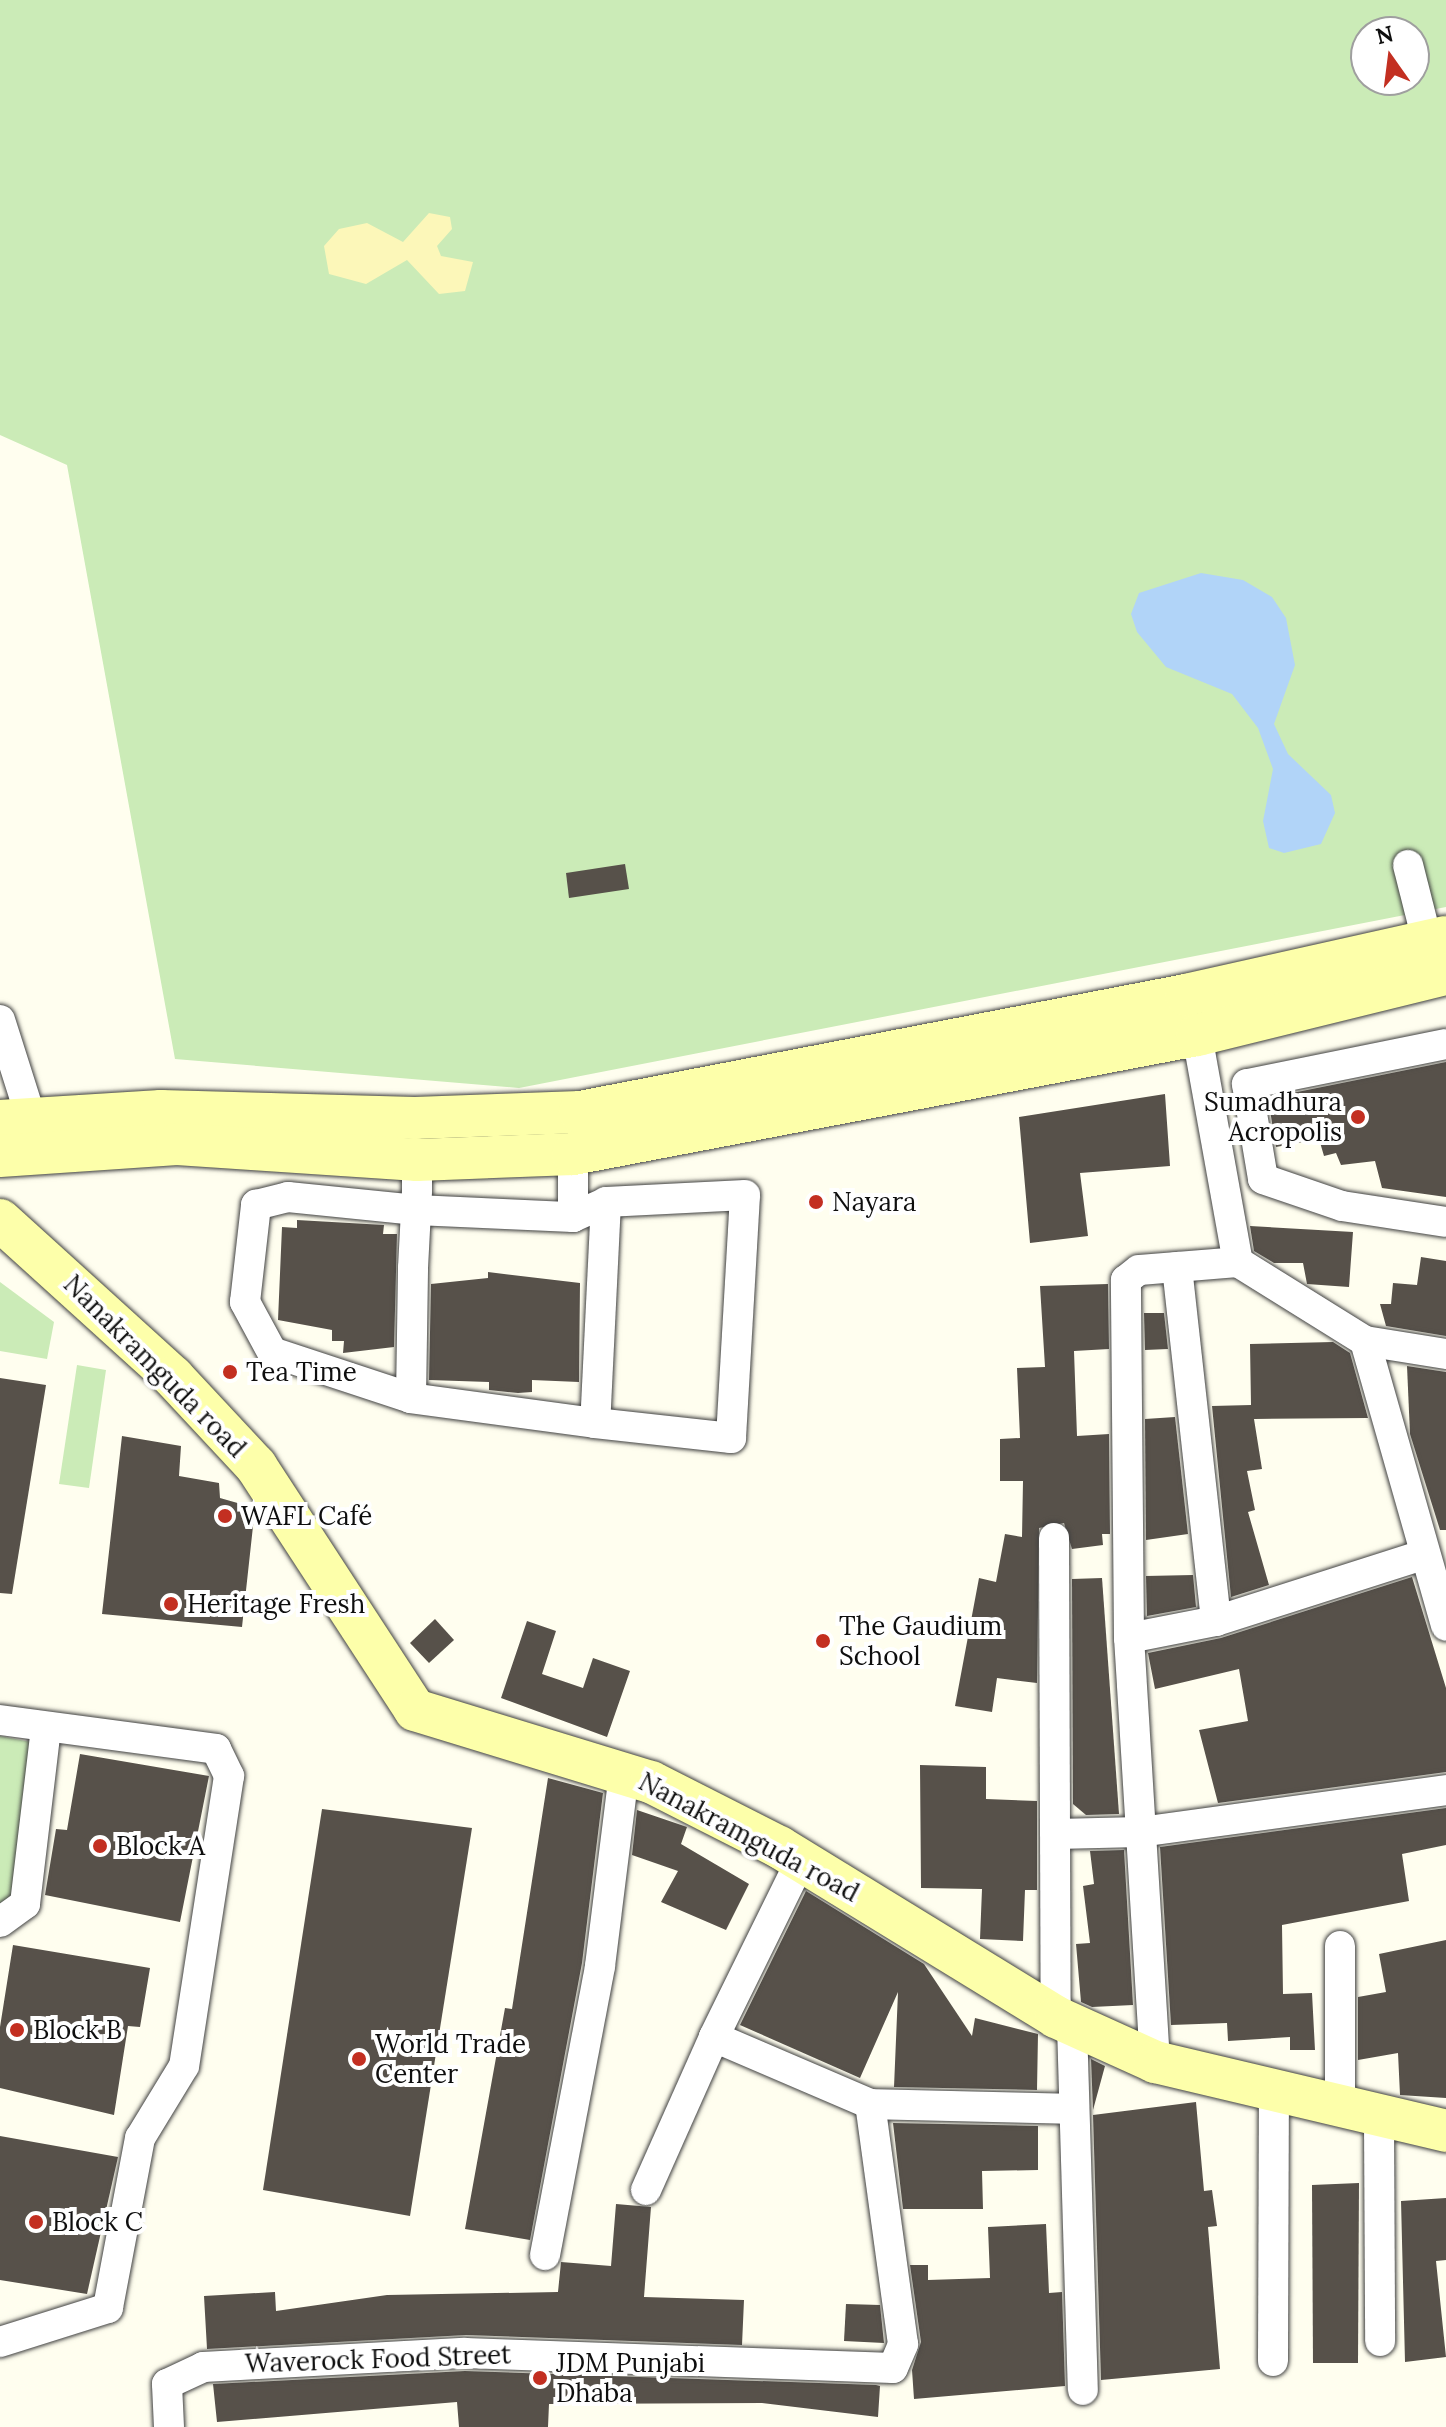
<!DOCTYPE html>
<html>
<head>
<meta charset="utf-8">
<style>
	body { margin:0 }
	#map { position:relative; width:1446px; height:2427px; overflow:hidden; background:#fffeef; font-family:Lora,serif }
	div>[style] { position:absolute }
	[style*='--x'] { left:calc(var(--x)*1px); top:calc(var(--y)*1px); width:calc(var(--w)*1px); rotate:calc(var(--a)*1deg) }
	.green>* { inset:0; background:#cbebb7 }
	.sand>* { inset:0; background:#fcf7b9 }
	.water>* { inset:0; background:#b1d4f8 }
	.building>* { inset:0; background:#57514a }
	.roads { filter:drop-shadow(0 0 2px #414141) drop-shadow(0 0 2px #414141) }
	.street>* { height:30px; margin:-15px; padding:0 15px; transform-origin:15px; border-radius:15px; background:#fff }
	.secondary>* { height:42px; margin:-21px; padding:0 21px; transform-origin:21px; border-radius:21px; background:#fdffaa }
	.dots>* { width:22px; height:22px; translate:-50% -50%; box-sizing:border-box; border:4px solid #fff; border-radius:50% }
	span { translate:-50% -50%; white-space:nowrap; text-align:center; line-height:1.15; -webkit-text-stroke:8px #fff; paint-order:stroke }
	.poi-label { font-size:26px; color:#0e0e0e }
	.right { translate:-100% -50%; text-align:right }
	.left { translate:0 -50%; text-align:left }
	.street-label { font-size:26px; color:#0e0e0e }
	.north { position:absolute; left:1350px; top:16px; width:80px; height:80px; box-sizing:border-box; background:#fff; border:2px solid #9f9f9f; border-radius:50%; rotate:346deg; font-size:22px; font-weight:700; line-height:32px; text-align:center; color:#0e0e0e }
	.north::after { content:''; display:block; margin:auto; width:28px; height:36px; background:#c32f21; clip-path:polygon(50% 0,100% 100%,50% 72%,0 100%) }
</style>
</head>
<body>
<div id="map">
	<div class="green">
		<div style="clip-path:polygon(evenodd,0 0,1446px 0,1446px 907px,519px 1088px,175px 1059px,67px 465px,0 435px,0 0,1366px 32px,1414px 32px,1414px 80px,1366px 80px,1366px 32px)"></div>
		<div style="clip-path:polygon(0 1282px,54px 1322px,47px 1359px,0 1351px)"></div>
		<div style="clip-path:polygon(77px 1365px,106px 1370px,89px 1488px,59px 1484px)"></div>
		<div style="clip-path:polygon(0 1736px,36px 1743px,17px 1901px,0 1913px)"></div>
	</div>
	<div class="sand">
		<div style="clip-path:polygon(429px 213px,450px 217px,452px 229px,437px 246px,441px 256px,473px 262px,465px 291px,439px 294px,407px 260px,366px 284px,329px 274px,324px 246px,339px 229px,367px 223px,403px 242px)"></div>
	</div>
	<div class="water">
		<div style="clip-path:polygon(1201px 573px,1243px 580px,1272px 597px,1286px 618px,1295px 665px,1274px 724px,1288px 754px,1331px 795px,1335px 813px,1321px 844px,1284px 853px,1269px 848px,1263px 821px,1273px 769px,1258px 728px,1232px 694px,1166px 667px,1137px 632px,1131px 614px,1139px 593px)"></div>
	</div>
	<div class="building">
		<div style="clip-path:polygon(625px 864px,629px 889px,569px 898px,566px 873px)"></div>
		<div style="clip-path:polygon(1446px 1062px,1446px 1197px,1382px 1188px,1375px 1161px,1341px 1165px,1336px 1153px,1324px 1156px,1319px 1139px,1276px 1147px,1268px 1098px)"></div>
		<div style="clip-path:polygon(1165px 1094px,1170px 1166px,1080px 1173px,1088px 1236px,1030px 1243px,1019px 1117px)"></div>
		<div style="clip-path:polygon(297px 1220px,384px 1225px,383px 1234px,397px 1234px,394px 1347px,343px 1353px,344px 1341px,332px 1341px,332px 1330px,278px 1320px,282px 1227px,297px 1228px)"></div>
		<div style="clip-path:polygon(1250px 1226px,1353px 1232px,1349px 1287px,1307px 1284px,1303px 1263px,1274px 1263px,1254px 1251px)"></div>
		<div style="clip-path:polygon(1421px 1257px,1446px 1261px,1446px 1336px,1386px 1326px,1380px 1304px,1391px 1304px,1393px 1283px,1417px 1285px)"></div>
		<div style="clip-path:polygon(488px 1272px,580px 1283px,579px 1382px,532px 1380px,532px 1392px,518px 1393px,489px 1390px,489px 1382px,429px 1380px,431px 1284px,488px 1278px)"></div>
		<div style="clip-path:polygon(1108px 1284px,1109px 1349px,1074px 1351px,1077px 1436px,1109px 1434px,1110px 1534px,1102px 1534px,1103px 1545px,1072px 1549px,1064px 1523px,1039px 1528px,1037px 1683px,997px 1678px,992px 1712px,955px 1706px,979px 1578px,996px 1582px,1005px 1534px,1022px 1537px,1023px 1481px,1000px 1481px,1000px 1439px,1020px 1438px,1017px 1368px,1045px 1367px,1040px 1286px)"></div>
		<div style="clip-path:polygon(1144px 1313px,1164px 1313px,1168px 1349px,1145px 1350px)"></div>
		<div style="clip-path:polygon(1333px 1342px,1350px 1353px,1368px 1418px,1254px 1419px,1262px 1469px,1247px 1471px,1255px 1510px,1248px 1512px,1269px 1585px,1231px 1597px,1212px 1406px,1251px 1405px,1250px 1344px)"></div>
		<div style="clip-path:polygon(1407px 1366px,1446px 1372px,1446px 1530px,1440px 1530px,1410px 1434px)"></div>
		<div style="clip-path:polygon(0 1378px,46px 1385px,12px 1594px,0 1593px)"></div>
		<div style="clip-path:polygon(1175px 1417px,1188px 1534px,1146px 1540px,1145px 1419px)"></div>
		<div style="clip-path:polygon(122px 1436px,181px 1446px,179px 1476px,219px 1483px,220px 1498px,255px 1508px,242px 1627px,102px 1614px)"></div>
		<div style="clip-path:polygon(1193px 1575px,1196px 1607px,1147px 1616px,1146px 1576px)"></div>
		<div style="clip-path:polygon(1412px 1577px,1446px 1688px,1446px 1772px,1218px 1803px,1199px 1730px,1248px 1721px,1239px 1669px,1155px 1689px,1148px 1653px,1221px 1638px)"></div>
		<div style="clip-path:polygon(1102px 1578px,1119px 1814px,1086px 1815px,1073px 1804px,1072px 1579px)"></div>
		<div style="clip-path:polygon(435px 1619px,454px 1640px,429px 1663px,410px 1643px)"></div>
		<div style="clip-path:polygon(527px 1621px,556px 1631px,542px 1674px,583px 1688px,593px 1658px,630px 1671px,607px 1737px,501px 1698px)"></div>
		<div style="clip-path:polygon(80px 1754px,209px 1776px,180px 1922px,45px 1895px,56px 1829px,67px 1830px)"></div>
		<div style="clip-path:polygon(920px 1765px,986px 1767px,986px 1799px,1037px 1801px,1037px 1890px,1025px 1890px,1023px 1941px,980px 1939px,982px 1889px,921px 1888px)"></div>
		<div style="clip-path:polygon(548px 1778px,603px 1793px,582px 1963px,530px 2240px,465px 2229px,505px 2008px,512px 2009px)"></div>
		<div style="clip-path:polygon(1446px 1808px,1446px 1845px,1402px 1854px,1409px 1901px,1282px 1925px,1283px 1994px,1312px 1993px,1315px 2050px,1290px 2050px,1290px 2037px,1228px 2041px,1227px 2023px,1171px 2025px,1160px 1847px)"></div>
		<div style="clip-path:polygon(322px 1809px,472px 1828px,410px 2216px,263px 2190px)"></div>
		<div style="clip-path:polygon(637px 1810px,687px 1827px,681px 1844px,749px 1884px,726px 1930px,661px 1902px,678px 1871px,632px 1855px)"></div>
		<div style="clip-path:polygon(1124px 1850px,1133px 2005px,1092px 2007px,1081px 2002px,1076px 1944px,1090px 1943px,1083px 1886px,1094px 1884px,1090px 1851px)"></div>
		<div style="clip-path:polygon(806px 1891px,924px 1964px,972px 2036px,975px 2018px,1038px 2034px,1037px 2090px,894px 2087px,898px 1992px,860px 2078px,740px 2025px)"></div>
		<div style="clip-path:polygon(1446px 1940px,1446px 2098px,1400px 2095px,1398px 2053px,1358px 2060px,1358px 1997px,1386px 1992px,1379px 1954px)"></div>
		<div style="clip-path:polygon(13px 1945px,150px 1968px,140px 2027px,128px 2026px,114px 2115px,0 2088px,0 2027px)"></div>
		<div style="clip-path:polygon(1091px 2059px,1105px 2066px,1093px 2110px)"></div>
		<div style="clip-path:polygon(1196px 2102px,1204px 2191px,1212px 2190px,1217px 2226px,1208px 2227px,1220px 2369px,1101px 2380px,1093px 2115px)"></div>
		<div style="clip-path:polygon(893px 2123px,1038px 2126px,1038px 2170px,982px 2171px,983px 2209px,903px 2209px)"></div>
		<div style="clip-path:polygon(0 2136px,118px 2157px,87px 2294px,0 2280px)"></div>
		<div style="clip-path:polygon(1359px 2183px,1358px 2363px,1313px 2363px,1312px 2185px)"></div>
		<div style="clip-path:polygon(1446px 2198px,1446px 2260px,1436px 2261px,1446px 2357px,1405px 2362px,1401px 2201px)"></div>
		<div style="clip-path:polygon(616px 2204px,651px 2207px,644px 2297px,744px 2300px,742px 2345px,466px 2335px,207px 2349px,204px 2296px,275px 2292px,276px 2311px,387px 2295px,558px 2292px,561px 2262px,611px 2266px)"></div>
		<div style="clip-path:polygon(1046px 2224px,1049px 2293px,1062px 2292px,1065px 2386px,914px 2399px,912px 2370px,921px 2342px,910px 2265px,928px 2265px,928px 2280px,990px 2278px,988px 2227px)"></div>
		<div style="clip-path:polygon(846px 2304px,880px 2305px,884px 2343px,844px 2341px)"></div>
		<div style="clip-path:polygon(465px 2371px,876px 2385px,880px 2386px,878px 2417px,762px 2403px,549px 2404px,548px 2427px,459px 2427px,457px 2402px,217px 2422px,213px 2384px)"></div>
	</div>
	<div class="roads">
		<div class="street">
			<div style="--x:1408;--y:865;--w:98;--a:75.8"></div>
			<div style="--x:0;--y:1020;--w:103;--a:72.4"></div>
			<div style="--x:1197;--y:1035;--w:231;--a:79.8"></div>
			<div style="--x:1238;--y:1262;--w:150;--a:31.9"></div>
			<div style="--x:1365;--y:1341;--w:82;--a:9.1"></div>
			<div style="--x:1446;--y:1044;--w:203;--a:168.6"></div>
			<div style="--x:1247;--y:1084;--w:96;--a:80.4"></div>
			<div style="--x:1263;--y:1179;--w:83;--a:18.9"></div>
			<div style="--x:1342;--y:1206;--w:105;--a:8.7"></div>
			<div style="--x:573;--y:1217;--w:63;--a:-90"></div>
			<div style="--x:1177;--y:1267;--w:356;--a:83.7"></div>
			<div style="--x:1365;--y:1341;--w:296;--a:74.1"></div>
			<div style="--x:411;--y:1398;--w:146;--a:-161.7"></div>
			<div style="--x:272;--y:1352;--w:57;--a:-118.4"></div>
			<div style="--x:245;--y:1302;--w:98;--a:-83.5"></div>
			<div style="--x:256;--y:1205;--w:33;--a:-14"></div>
			<div style="--x:288;--y:1197;--w:129;--a:5.8"></div>
			<div style="--x:416;--y:1210;--w:157;--a:2.6"></div>
			<div style="--x:573;--y:1217;--w:36;--a:-24"></div>
			<div style="--x:606;--y:1202;--w:221;--a:92.8"></div>
			<div style="--x:595;--y:1423;--w:186;--a:-172.3"></div>
			<div style="--x:411;--y:1398;--w:130;--a:-89.1"></div>
			<div style="--x:413;--y:1268;--w:58;--a:-87"></div>
			<div style="--x:416;--y:1210;--w:20;--a:-87"></div>
			<div style="--x:417;--y:1190;--w:30;--a:-90"></div>
			<div style="--x:595;--y:1423;--w:137;--a:6.3"></div>
			<div style="--x:731;--y:1438;--w:243;--a:-86.7"></div>
			<div style="--x:745;--y:1195;--w:139;--a:177.1"></div>
			<div style="--x:1054;--y:1538;--w:479;--a:89.8"></div>
			<div style="--x:1129;--y:1638;--w:89;--a:-11.1"></div>
			<div style="--x:1216;--y:1621;--w:217;--a:-17.7"></div>
			<div style="--x:0;--y:1720;--w:218;--a:7.6"></div>
			<div style="--x:216;--y:1749;--w:30;--a:64"></div>
			<div style="--x:229;--y:1776;--w:293;--a:98.8"></div>
			<div style="--x:184;--y:2066;--w:84;--a:121.4"></div>
			<div style="--x:140;--y:2138;--w:173;--a:100.7"></div>
			<div style="--x:108;--y:2308;--w:113;--a:162.5"></div>
			<div style="--x:1056;--y:1834;--w:84;--a:-1.4"></div>
			<div style="--x:1140;--y:1832;--w:309;--a:-7.8"></div>
			<div style="--x:800;--y:1862;--w:195;--a:116.2"></div>
			<div style="--x:714;--y:2037;--w:170;--a:23.2"></div>
			<div style="--x:870;--y:2104;--w:204;--a:1.4"></div>
			<div style="--x:0;--y:1922;--w:31;--a:-36"></div>
			<div style="--x:25;--y:1904;--w:177;--a:-83.2"></div>
			<div style="--x:1072;--y:2025;--w:365;--a:88.3"></div>
			<div style="--x:1155;--y:2062;--w:425;--a:-93.5"></div>
			<div style="--x:1129;--y:1638;--w:358;--a:-90.5"></div>
			<div style="--x:1126;--y:1280;--w:16;--a:-38"></div>
			<div style="--x:1139;--y:1270;--w:99;--a:-4.6"></div>
			<div style="--x:1340;--y:2108;--w:162;--a:-90"></div>
			<div style="--x:1379;--y:2121;--w:220;--a:89.7"></div>
			<div style="--x:646;--y:2190;--w:167;--a:-66"></div>
			<div style="--x:545;--y:2255;--w:294;--a:-79.2"></div>
			<div style="--x:600;--y:1966;--w:195;--a:-82.9"></div>
			<div style="--x:1273;--y:2361;--w:271;--a:-89.8"></div>
			<div style="--x:169;--y:2427;--w:43;--a:-92.7"></div>
			<div style="--x:167;--y:2384;--w:40;--a:-25"></div>
			<div style="--x:203;--y:2367;--w:262;--a:-3.1"></div>
			<div style="--x:465;--y:2353;--w:428;--a:2"></div>
			<div style="--x:893;--y:2368;--w:26;--a:-67"></div>
			<div style="--x:903;--y:2344;--w:242;--a:-97.8"></div>
		</div>
		<div class="secondary">
			<div style="--x:0;--y:1121;--w:161;--a:-3.6"></div>
			<div style="--x:161;--y:1111;--w:254;--a:1.6"></div>
			<div style="--x:415;--y:1118;--w:165;--a:-2.1"></div>
			<div style="--x:580;--y:1112;--w:617;--a:-10.93"></div>
			<div style="--x:1186;--y:995;--w:266;--a:-12.6"></div>
			<div style="--x:0;--y:1156;--w:177;--a:-3.9"></div>
			<div style="--x:177;--y:1144;--w:241;--a:3.8"></div>
			<div style="--x:417;--y:1160;--w:156;--a:-2.2"></div>
			<div style="--x:573;--y:1154;--w:635;--a:-10.8"></div>
			<div style="--x:1197;--y:1035;--w:256;--a:-13.8"></div>
			<div style="--x:0;--y:1220;--w:234;--a:42.2"></div>
			<div style="--x:173;--y:1377;--w:122;--a:47"></div>
			<div style="--x:256;--y:1466;--w:291;--a:56.9"></div>
			<div style="--x:415;--y:1710;--w:247;--a:17"></div>
			<div style="--x:651;--y:1782;--w:144;--a:26.9"></div>
			<div style="--x:779;--y:1847;--w:325;--a:31.5"></div>
			<div style="--x:1056;--y:2017;--w:109;--a:24.4"></div>
			<div style="--x:1155;--y:2062;--w:299;--a:13.3"></div>
		</div>
	</div>
	<div class="dots">
		<div style="left:1358px;top:1117px;background:#c32f21"></div>
		<div style="left:816px;top:1202px;background:#c32f21"></div>
		<div style="left:230px;top:1372px;background:#c32f21"></div>
		<div style="left:225px;top:1516px;background:#c32f21"></div>
		<div style="left:171px;top:1604px;background:#c32f21"></div>
		<div style="left:823px;top:1641px;background:#c32f21"></div>
		<div style="left:100px;top:1846px;background:#c32f21"></div>
		<div style="left:17px;top:2030px;background:#c32f21"></div>
		<div style="left:359px;top:2059px;background:#c32f21"></div>
		<div style="left:36px;top:2222px;background:#c32f21"></div>
		<div style="left:540px;top:2378px;background:#c32f21"></div>
	</div>
	<div class="poi-label">
		<span class="right" style="left:1342px;top:1117px">Sumadhura<br>Acropolis</span>
		<span class="left" style="left:832px;top:1202px">Nayara</span>
		<span class="left" style="left:246px;top:1372px">Tea Time</span>
		<span class="left" style="left:241px;top:1516px">WAFL Café</span>
		<span class="left" style="left:187px;top:1604px">Heritage Fresh</span>
		<span class="left" style="left:839px;top:1641px">The Gaudium<br>School</span>
		<span class="left" style="left:116px;top:1846px">Block A</span>
		<span class="left" style="left:33px;top:2030px">Block B</span>
		<span class="left" style="left:375px;top:2059px">World Trade<br>Center</span>
		<span class="left" style="left:52px;top:2222px">Block C</span>
		<span class="left" style="left:556px;top:2378px">JDM Punjabi<br>Dhaba</span>
	</div>
	<div class="street-label">
		<span style="left:155px;top:1366px;rotate:45deg">Nanakramguda road</span>
		<span style="left:749px;top:1837px;rotate:28deg">Nanakramguda road</span>
		<span style="left:378px;top:2359px;rotate:-2deg">Waverock Food Street</span>
	</div>
	<div class="north">N</div>
</div>
</body>
</html>
